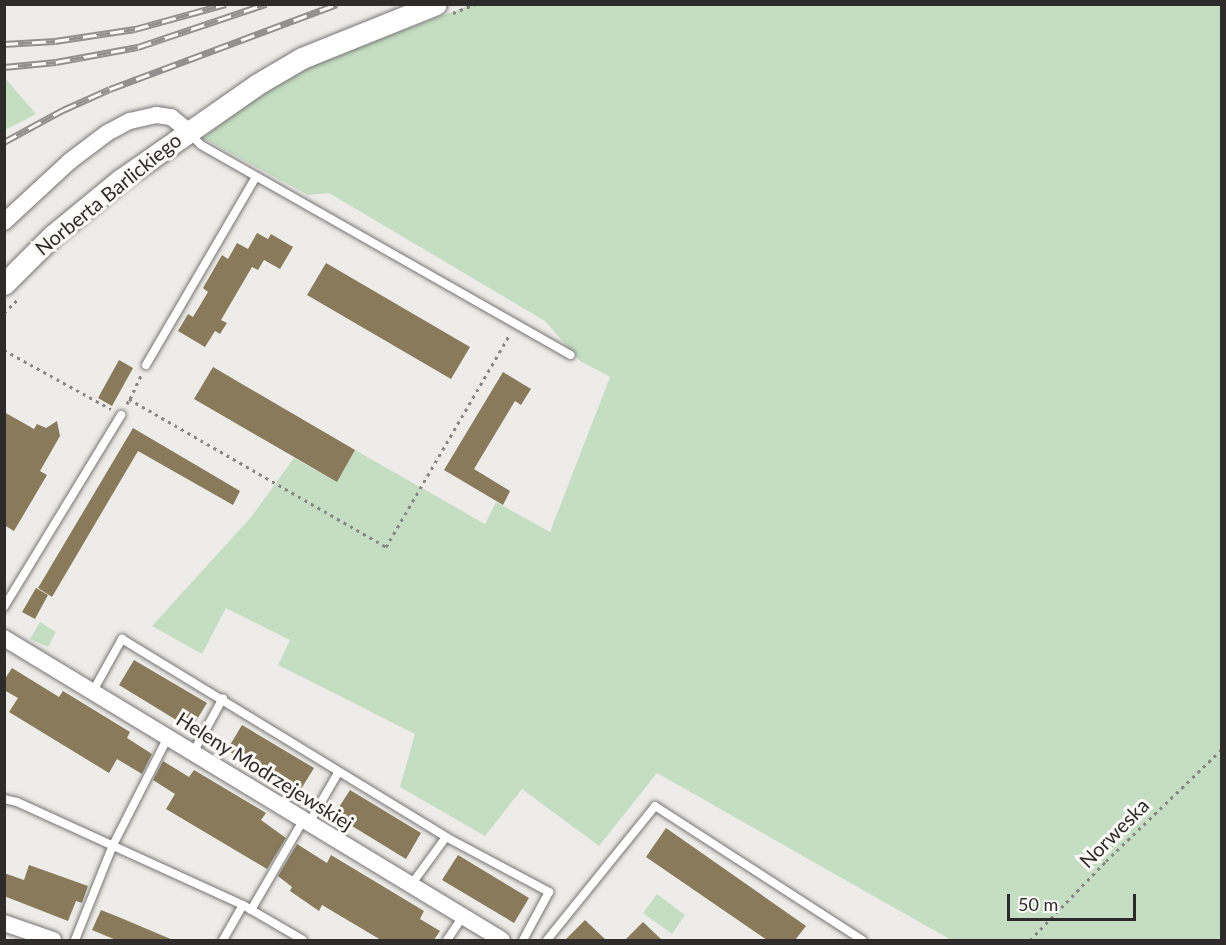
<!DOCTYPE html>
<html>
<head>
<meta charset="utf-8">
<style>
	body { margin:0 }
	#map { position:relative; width:1226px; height:945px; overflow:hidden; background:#eeece9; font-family:Lato,sans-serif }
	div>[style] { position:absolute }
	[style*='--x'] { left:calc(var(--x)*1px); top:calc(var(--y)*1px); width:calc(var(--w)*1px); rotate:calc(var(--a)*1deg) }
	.green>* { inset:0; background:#c5dec3 }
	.building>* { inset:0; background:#887a5a }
	.path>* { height:3px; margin-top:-1.5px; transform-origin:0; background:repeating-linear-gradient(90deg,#868583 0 3px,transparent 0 7.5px) }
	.roads { filter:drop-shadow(0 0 2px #767572) drop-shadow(0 0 2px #767572) }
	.service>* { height:8px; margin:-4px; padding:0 4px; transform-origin:4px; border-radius:4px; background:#fff }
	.minor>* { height:16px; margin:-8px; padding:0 8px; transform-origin:8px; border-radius:8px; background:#fff }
	.tertiary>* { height:21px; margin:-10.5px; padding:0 10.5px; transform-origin:10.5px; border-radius:10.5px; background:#fff }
	.rail>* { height:7px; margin-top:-3.5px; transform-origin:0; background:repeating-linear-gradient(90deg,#fbfaf6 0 14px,#92918f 0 28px); box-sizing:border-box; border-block:2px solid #92918f }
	span { translate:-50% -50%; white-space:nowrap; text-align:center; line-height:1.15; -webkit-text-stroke:6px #fbfaf6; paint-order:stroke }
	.street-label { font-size:20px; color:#2d2c2b }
	.frame { position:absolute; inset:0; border:6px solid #2d2c2b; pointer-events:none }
	.scale { position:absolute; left:1007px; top:894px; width:129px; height:27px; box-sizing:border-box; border:3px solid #2d2c2b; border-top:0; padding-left:8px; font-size:18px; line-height:21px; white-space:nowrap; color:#2d2c2b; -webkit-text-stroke:4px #fbfaf6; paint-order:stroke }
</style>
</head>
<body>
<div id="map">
	<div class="green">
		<div style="clip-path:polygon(471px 5px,1221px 5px,1221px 940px,951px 940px,657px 773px,599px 846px,522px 789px,485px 836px,400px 787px,415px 734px,278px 665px,290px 640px,226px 608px,202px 654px,152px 626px,252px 516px,294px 458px,337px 482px,355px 450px,485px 524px,496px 502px,550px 532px,610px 377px,580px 361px,545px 321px,329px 193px,308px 195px,203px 138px,265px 91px,328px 58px)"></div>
		<div style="clip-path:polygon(5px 78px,36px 114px,5px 130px,4px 130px)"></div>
		<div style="clip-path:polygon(40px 622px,56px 632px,48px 647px,30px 639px)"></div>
		<div style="clip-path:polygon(657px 894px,685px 915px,672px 934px,643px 913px)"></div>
	</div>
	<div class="building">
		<div style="clip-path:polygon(257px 233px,268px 239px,271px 234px,293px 247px,280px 269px,264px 260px,258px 270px,252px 267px,221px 320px,227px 323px,220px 334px,215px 331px,205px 347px,178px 331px,188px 314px,193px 317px,208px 292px,203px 288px,222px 255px,228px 259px,237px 243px,248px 249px)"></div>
		<div style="clip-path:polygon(326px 263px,470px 347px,451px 379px,307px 295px)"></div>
		<div style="clip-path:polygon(119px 360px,133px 368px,112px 406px,98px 398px)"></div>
		<div style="clip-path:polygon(213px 367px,355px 450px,337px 482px,194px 399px)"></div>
		<div style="clip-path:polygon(503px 372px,531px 389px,521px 405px,515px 401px,474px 469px,510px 491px,503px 505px,444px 470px)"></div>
		<div style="clip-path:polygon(4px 412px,34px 429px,37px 424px,46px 428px,57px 421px,60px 436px,40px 471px,47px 475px,14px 531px,4px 525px)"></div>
		<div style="clip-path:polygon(133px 428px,240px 491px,233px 505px,138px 451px,52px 597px,38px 588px)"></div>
		<div style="clip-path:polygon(36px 588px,48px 595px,35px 619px,22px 612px)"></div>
		<div style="clip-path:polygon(134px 660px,207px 703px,191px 729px,119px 685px)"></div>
		<div style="clip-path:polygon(12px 668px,59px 697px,63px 691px,130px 732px,127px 738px,152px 754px,142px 774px,117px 759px,109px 773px,9px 712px,18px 698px,4px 690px,4px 680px)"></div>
		<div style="clip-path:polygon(242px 725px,314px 768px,298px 794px,227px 750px)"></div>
		<div style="clip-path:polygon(163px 761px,189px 777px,194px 770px,266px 813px,261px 820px,286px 838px,267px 869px,166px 809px,175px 794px,153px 780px)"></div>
		<div style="clip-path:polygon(350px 790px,421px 833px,406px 859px,334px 815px)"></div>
		<div style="clip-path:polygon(666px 828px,806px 926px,795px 940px,767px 940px,646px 857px)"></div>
		<div style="clip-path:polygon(297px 844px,327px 863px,331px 855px,424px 911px,420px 919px,440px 931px,434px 940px,381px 940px,322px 905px,319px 911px,290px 891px,292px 887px,278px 876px)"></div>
		<div style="clip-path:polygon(458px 855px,529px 898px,514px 923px,442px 880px)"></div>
		<div style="clip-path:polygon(29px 865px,88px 886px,82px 903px,76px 901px,68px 921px,4px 896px,4px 873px,24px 880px)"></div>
		<div style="clip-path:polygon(101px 910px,121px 918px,173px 940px,116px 940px,92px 930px)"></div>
		<div style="clip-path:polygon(585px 920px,606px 940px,565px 940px)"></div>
		<div style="clip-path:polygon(643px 922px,662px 940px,625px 940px)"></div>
	</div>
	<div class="path">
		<div style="--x:453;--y:13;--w:24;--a:-22"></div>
		<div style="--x:4;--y:313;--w:20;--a:-45"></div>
		<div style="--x:4;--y:350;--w:122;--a:28.9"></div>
		<div style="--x:130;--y:399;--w:26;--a:-65"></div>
		<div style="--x:127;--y:404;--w:5;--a:-68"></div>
		<div style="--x:129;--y:399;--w:297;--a:29.9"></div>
		<div style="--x:386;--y:547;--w:246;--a:-59.8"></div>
		<div style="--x:1030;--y:940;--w:110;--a:-46.1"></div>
		<div style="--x:1106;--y:861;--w:161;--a:-44"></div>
	</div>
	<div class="roads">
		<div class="service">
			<div style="--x:188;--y:132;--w:18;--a:45"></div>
			<div style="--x:201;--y:145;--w:425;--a:29.6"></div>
			<div style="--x:146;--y:365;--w:218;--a:-59.7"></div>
			<div style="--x:4;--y:607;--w:225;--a:-58.6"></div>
			<div style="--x:93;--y:691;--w:60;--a:-60.9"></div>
			<div style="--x:122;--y:639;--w:380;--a:31.4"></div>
			<div style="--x:446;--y:837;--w:117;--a:28.1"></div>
			<div style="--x:549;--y:892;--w:55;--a:118.4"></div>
			<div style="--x:194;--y:751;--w:60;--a:-61.3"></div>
			<div style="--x:4;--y:799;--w:13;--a:13"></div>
			<div style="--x:17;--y:802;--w:248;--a:24.5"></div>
			<div style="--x:243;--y:905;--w:69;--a:30.3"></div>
			<div style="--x:309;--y:823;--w:58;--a:-59.9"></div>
			<div style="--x:411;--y:885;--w:59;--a:-53.9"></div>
			<div style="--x:251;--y:910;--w:105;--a:-59.8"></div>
			<div style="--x:75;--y:940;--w:102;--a:-68.2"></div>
			<div style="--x:113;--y:845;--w:121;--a:-63"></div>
			<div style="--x:223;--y:940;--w:40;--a:-60.3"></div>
			<div style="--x:447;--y:940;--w:29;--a:-56"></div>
			<div style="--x:547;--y:940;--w:172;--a:-51.1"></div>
			<div style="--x:655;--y:806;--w:247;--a:32.9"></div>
		</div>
		<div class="minor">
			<div style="--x:4;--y:222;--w:90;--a:-42.7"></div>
			<div style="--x:70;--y:161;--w:46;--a:-37.1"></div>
			<div style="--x:107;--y:133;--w:26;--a:-28"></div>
			<div style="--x:130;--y:121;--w:27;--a:-13"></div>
			<div style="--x:156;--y:115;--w:15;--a:8"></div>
			<div style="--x:171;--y:117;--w:22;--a:39"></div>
			<div style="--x:4;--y:638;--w:582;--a:31.23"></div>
			<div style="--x:4;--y:923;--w:52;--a:19.1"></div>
		</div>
		<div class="tertiary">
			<div style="--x:4;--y:284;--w:69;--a:-45"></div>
			<div style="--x:53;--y:235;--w:87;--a:-39.4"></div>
			<div style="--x:120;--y:180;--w:166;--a:-34.9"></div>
			<div style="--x:256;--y:85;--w:53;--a:-30.4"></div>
			<div style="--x:302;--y:58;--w:144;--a:-21.9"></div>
		</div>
	</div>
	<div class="rail">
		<div style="--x:4;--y:44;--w:51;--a:-3.4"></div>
		<div style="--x:55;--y:41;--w:81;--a:-8.5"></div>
		<div style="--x:135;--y:29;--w:94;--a:-15.4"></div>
		<div style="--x:4;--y:67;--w:52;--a:-5.5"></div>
		<div style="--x:56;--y:62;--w:83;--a:-10.4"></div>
		<div style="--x:138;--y:47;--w:135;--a:-18.6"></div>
		<div style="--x:4;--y:142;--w:67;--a:-28.5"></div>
		<div style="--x:63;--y:110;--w:51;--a:-24.1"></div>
		<div style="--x:110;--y:89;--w:242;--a:-20.5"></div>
	</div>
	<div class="street-label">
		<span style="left:108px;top:194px;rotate:-39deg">Norberta Barlickiego</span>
		<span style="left:265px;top:771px;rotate:32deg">Heleny Modrzejewskiej</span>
		<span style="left:1114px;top:833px;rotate:-45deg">Norweska</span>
	</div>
	<div class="frame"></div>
	<div class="scale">50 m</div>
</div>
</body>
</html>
